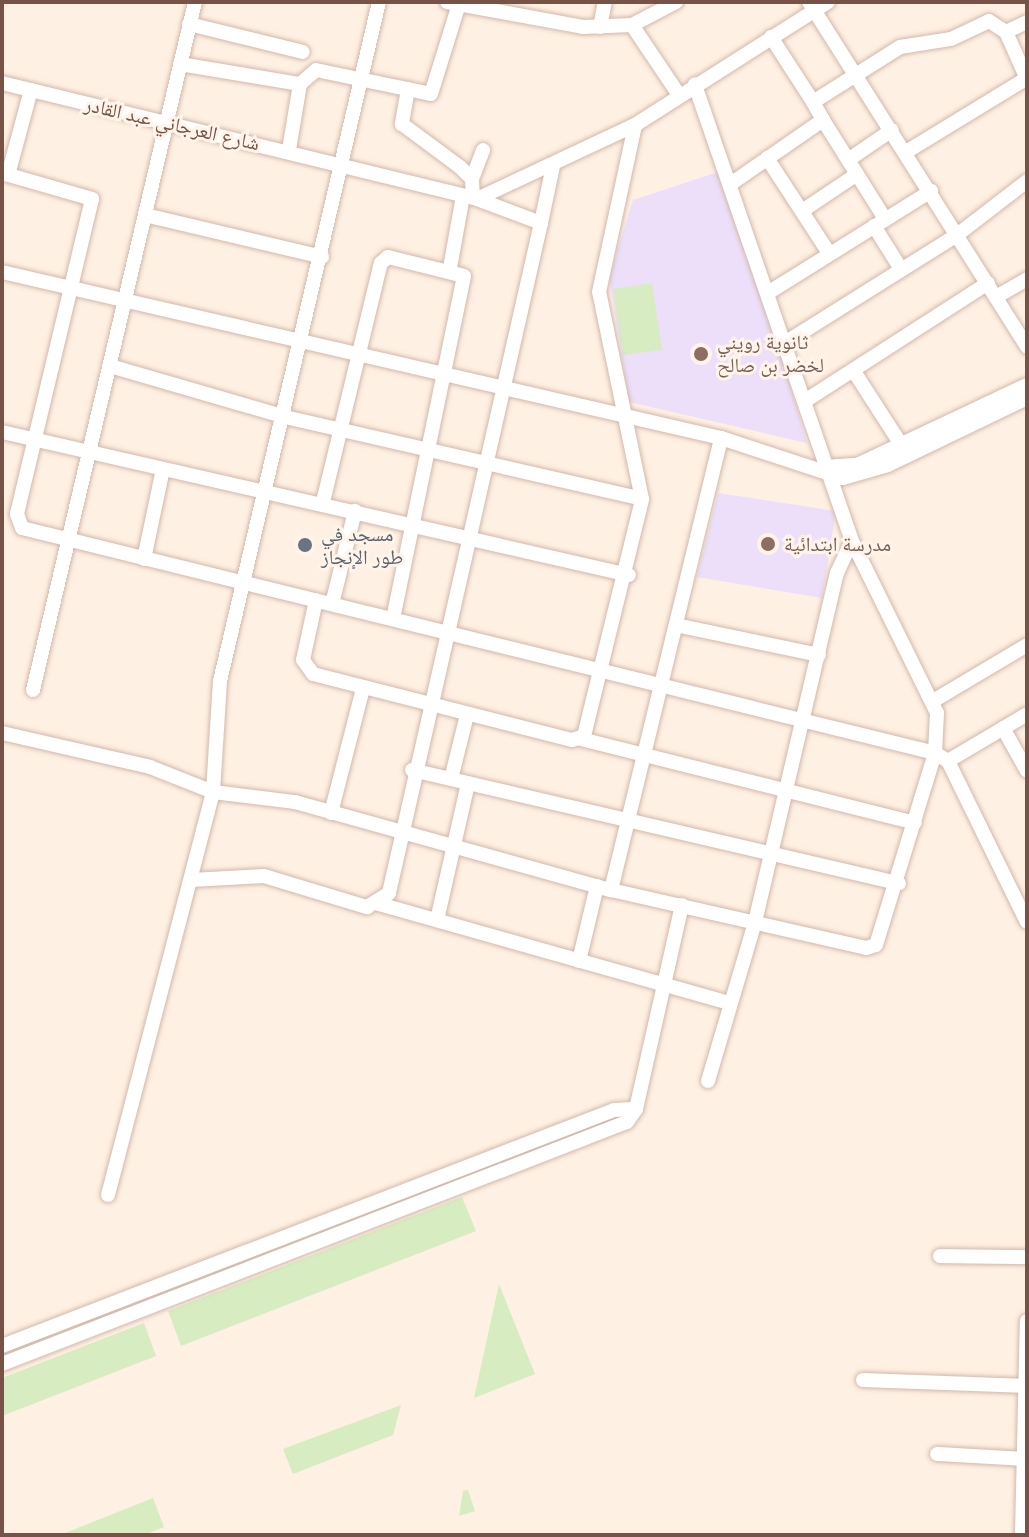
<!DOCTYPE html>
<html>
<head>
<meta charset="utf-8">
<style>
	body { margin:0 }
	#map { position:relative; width:1029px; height:1537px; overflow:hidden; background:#fef0e2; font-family:"Nunito Sans","Noto Naskh Arabic",sans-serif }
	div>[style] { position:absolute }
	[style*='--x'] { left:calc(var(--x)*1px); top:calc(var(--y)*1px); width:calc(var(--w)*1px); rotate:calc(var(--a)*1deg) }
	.education>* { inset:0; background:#eddffa }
	.green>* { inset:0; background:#d7ecc0 }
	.roads { filter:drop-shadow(0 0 2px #d2b8ab) drop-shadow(0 0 2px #d2b8ab) }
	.minor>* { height:14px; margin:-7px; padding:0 7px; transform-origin:7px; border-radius:7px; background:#fff }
	.dots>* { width:22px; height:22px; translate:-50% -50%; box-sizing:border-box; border:4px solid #fff4ea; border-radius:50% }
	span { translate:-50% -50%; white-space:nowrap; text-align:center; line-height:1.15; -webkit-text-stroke:6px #fff4ea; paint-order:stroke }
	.street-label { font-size:20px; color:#775247 }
	.education-label { font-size:20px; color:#785e54 }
	.left { translate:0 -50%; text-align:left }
	.worship-label { font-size:20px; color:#5b616d }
	.frame { position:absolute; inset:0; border:4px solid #775247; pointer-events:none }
</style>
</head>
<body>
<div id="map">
	<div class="education">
		<div style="clip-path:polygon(718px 172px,767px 306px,807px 443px,629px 402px,609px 277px,633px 200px)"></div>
		<div style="clip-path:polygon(718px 493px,836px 511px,822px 598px,697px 577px)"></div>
	</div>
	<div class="green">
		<div style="clip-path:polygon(652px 283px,662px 350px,623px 355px,613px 289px)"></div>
		<div style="clip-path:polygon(462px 1197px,476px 1231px,181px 1346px,168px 1311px)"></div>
		<div style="clip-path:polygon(499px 1284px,535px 1374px,474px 1398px)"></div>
		<div style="clip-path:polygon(144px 1323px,156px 1356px,2px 1416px,2px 1378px)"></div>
		<div style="clip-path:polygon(401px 1405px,393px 1435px,293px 1474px,283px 1449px)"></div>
		<div style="clip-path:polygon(468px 1490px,475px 1511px,459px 1516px,463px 1491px)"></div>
		<div style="clip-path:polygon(153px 1498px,164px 1527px,144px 1535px,60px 1535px)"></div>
	</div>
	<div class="roads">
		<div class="minor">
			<div style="--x:447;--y:2;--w:138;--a:10.4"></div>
			<div style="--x:583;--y:27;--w:49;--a:-2.3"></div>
			<div style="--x:632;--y:25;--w:84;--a:56.1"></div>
			<div style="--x:809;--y:2;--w:408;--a:57.7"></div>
			<div style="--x:1027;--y:22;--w:23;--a:155"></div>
			<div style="--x:1006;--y:32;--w:51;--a:65.9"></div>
			<div style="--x:189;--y:24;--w:117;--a:13.8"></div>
			<div style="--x:632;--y:25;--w:50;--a:-27.6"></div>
			<div style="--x:600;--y:27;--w:25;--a:-79"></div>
			<div style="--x:771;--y:37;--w:77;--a:57.1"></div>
			<div style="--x:180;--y:64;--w:122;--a:9.5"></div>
			<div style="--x:300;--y:84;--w:67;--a:99.5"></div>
			<div style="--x:2;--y:83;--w:489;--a:13.7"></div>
			<div style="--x:477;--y:199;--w:174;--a:-25.1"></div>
			<div style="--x:635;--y:125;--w:229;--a:-32.5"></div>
			<div style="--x:300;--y:84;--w:21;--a:-41"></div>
			<div style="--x:316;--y:70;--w:117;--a:11.8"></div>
			<div style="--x:431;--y:94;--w:94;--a:-72.7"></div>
			<div style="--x:408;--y:89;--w:36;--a:100"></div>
			<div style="--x:402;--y:124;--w:72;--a:36.6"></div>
			<div style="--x:460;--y:167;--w:17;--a:45"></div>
			<div style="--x:472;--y:179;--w:19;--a:87"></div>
			<div style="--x:823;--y:120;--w:117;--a:57.9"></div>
			<div style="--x:906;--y:152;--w:142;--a:-31.4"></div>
			<div style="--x:767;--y:158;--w:113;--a:56.9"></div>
			<div style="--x:848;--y:160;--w:53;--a:-34.3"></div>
			<div style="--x:2;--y:173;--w:94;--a:16.1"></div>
			<div style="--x:92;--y:199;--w:324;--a:103.4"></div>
			<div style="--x:17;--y:514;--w:15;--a:70"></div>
			<div style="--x:22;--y:528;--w:940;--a:13.84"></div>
			<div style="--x:935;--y:753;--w:15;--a:32"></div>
			<div style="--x:948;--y:761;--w:179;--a:63.9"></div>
			<div style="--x:8;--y:175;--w:88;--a:-74.9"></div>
			<div style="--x:472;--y:179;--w:31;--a:-69"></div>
			<div style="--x:732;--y:183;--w:111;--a:-34.7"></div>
			<div style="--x:823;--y:120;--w:21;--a:-119"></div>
			<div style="--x:813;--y:102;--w:103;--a:-32.3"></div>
			<div style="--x:900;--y:47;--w:52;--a:-8.9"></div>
			<div style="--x:951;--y:39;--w:42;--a:-25.3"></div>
			<div style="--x:989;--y:21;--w:20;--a:33"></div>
			<div style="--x:802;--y:211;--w:66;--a:-33.9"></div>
			<div style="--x:145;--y:215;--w:182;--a:13.3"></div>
			<div style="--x:541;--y:223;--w:58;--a:-78.1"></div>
			<div style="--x:874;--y:226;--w:51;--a:57.9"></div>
			<div style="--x:450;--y:268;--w:73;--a:-79.8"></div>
			<div style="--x:2;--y:272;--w:738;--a:13"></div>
			<div style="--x:721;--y:438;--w:128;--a:18.2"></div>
			<div style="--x:843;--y:478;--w:47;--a:-16.1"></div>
			<div style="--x:888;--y:465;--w:154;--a:-25.7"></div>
			<div style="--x:771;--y:291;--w:189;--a:-32"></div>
			<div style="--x:996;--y:297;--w:36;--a:-30"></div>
			<div style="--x:788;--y:341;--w:199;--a:-32.1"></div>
			<div style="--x:957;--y:235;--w:88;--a:-37.6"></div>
			<div style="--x:110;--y:366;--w:182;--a:16.2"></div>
			<div style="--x:285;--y:417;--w:366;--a:12.9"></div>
			<div style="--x:855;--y:373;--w:87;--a:57.2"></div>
			<div style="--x:808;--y:399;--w:214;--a:-32.8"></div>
			<div style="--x:2;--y:432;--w:643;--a:12.85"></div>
			<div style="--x:825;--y:467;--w:32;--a:-4"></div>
			<div style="--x:857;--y:465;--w:188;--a:-25.2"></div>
			<div style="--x:323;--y:502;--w:246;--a:-76.4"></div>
			<div style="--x:381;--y:263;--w:9;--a:-41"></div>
			<div style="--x:388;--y:257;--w:78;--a:14"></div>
			<div style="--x:464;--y:276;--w:349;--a:101.7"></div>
			<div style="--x:144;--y:559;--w:92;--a:-78.1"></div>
			<div style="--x:316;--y:600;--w:61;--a:102.2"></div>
			<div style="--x:303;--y:660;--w:17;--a:54"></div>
			<div style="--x:313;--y:674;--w:267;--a:14.3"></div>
			<div style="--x:572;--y:740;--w:13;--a:-18"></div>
			<div style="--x:584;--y:736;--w:244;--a:-76.2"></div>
			<div style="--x:642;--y:499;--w:211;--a:-101.7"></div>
			<div style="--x:599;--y:292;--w:171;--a:-77.8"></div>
			<div style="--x:332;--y:604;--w:96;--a:-76.1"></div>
			<div style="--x:676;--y:625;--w:146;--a:11.8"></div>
			<div style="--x:33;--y:690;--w:707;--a:-76.75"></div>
			<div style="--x:933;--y:701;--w:109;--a:-30.8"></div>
			<div style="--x:1003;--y:728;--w:49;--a:60.8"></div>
			<div style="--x:2;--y:733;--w:152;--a:12.9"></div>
			<div style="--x:150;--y:767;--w:68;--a:21.6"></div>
			<div style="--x:213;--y:792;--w:83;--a:7"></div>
			<div style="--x:295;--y:802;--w:328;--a:15.6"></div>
			<div style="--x:611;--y:890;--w:262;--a:12.8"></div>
			<div style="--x:866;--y:948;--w:10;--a:-17"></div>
			<div style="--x:876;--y:945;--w:201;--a:-72.9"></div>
			<div style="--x:935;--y:753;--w:40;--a:-87.1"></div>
			<div style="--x:937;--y:713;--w:192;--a:-116.3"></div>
			<div style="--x:852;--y:541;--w:483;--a:-109"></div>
			<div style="--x:581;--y:739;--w:344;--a:14.1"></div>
			<div style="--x:948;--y:761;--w:92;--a:-30.7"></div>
			<div style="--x:412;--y:770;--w:500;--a:13.1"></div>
			<div style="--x:451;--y:779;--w:66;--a:-76"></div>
			<div style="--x:331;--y:813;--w:129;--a:-75.6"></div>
			<div style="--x:191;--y:880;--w:73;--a:-3.1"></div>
			<div style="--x:264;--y:876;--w:108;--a:16.8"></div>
			<div style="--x:367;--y:907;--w:26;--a:-32"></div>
			<div style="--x:389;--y:893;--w:687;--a:-77.22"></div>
			<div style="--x:541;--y:223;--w:68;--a:-159.4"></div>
			<div style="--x:611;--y:890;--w:465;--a:-76.3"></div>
			<div style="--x:379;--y:904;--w:364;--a:15.8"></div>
			<div style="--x:437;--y:920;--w:140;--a:-77.2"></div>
			<div style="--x:579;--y:961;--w:77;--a:-76.5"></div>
			<div style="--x:708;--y:1081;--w:166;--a:-73.5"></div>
			<div style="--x:755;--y:922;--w:359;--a:-76.8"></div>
			<div style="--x:837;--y:573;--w:35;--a:-65"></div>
			<div style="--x:108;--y:1195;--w:416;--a:-75.4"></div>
			<div style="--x:213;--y:792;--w:111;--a:-86.4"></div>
			<div style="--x:220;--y:681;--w:697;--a:-76.82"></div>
			<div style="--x:940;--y:1256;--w:87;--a:0.7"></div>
			<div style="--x:2;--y:1346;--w:656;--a:-21.09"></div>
			<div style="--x:614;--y:1110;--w:22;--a:-3"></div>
			<div style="--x:2;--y:1364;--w:670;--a:-21.17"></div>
			<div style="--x:627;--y:1122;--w:16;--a:-55"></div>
			<div style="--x:636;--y:1109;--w:209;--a:-77.3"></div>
			<div style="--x:863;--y:1380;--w:164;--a:2.1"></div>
			<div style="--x:937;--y:1454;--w:90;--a:3.2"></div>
			<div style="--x:1022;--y:1535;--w:214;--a:-88.7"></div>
		</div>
	</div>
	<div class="dots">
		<div style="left:701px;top:354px;background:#8d6e63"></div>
		<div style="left:768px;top:544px;background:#8d6e63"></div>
		<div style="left:305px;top:545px;background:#6b7280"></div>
	</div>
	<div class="street-label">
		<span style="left:172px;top:124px;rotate:13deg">شارع العرجاني عبد القادر</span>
	</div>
	<div class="education-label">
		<span class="left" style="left:717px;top:354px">ثانوية رويني<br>لخضر بن صالح</span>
		<span class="left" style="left:784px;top:544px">مدرسة ابتدائية</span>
	</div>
	<div class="worship-label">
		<span class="left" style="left:321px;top:546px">مسجد في<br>طور الإنجاز</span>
	</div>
	<div class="frame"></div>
</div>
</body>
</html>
